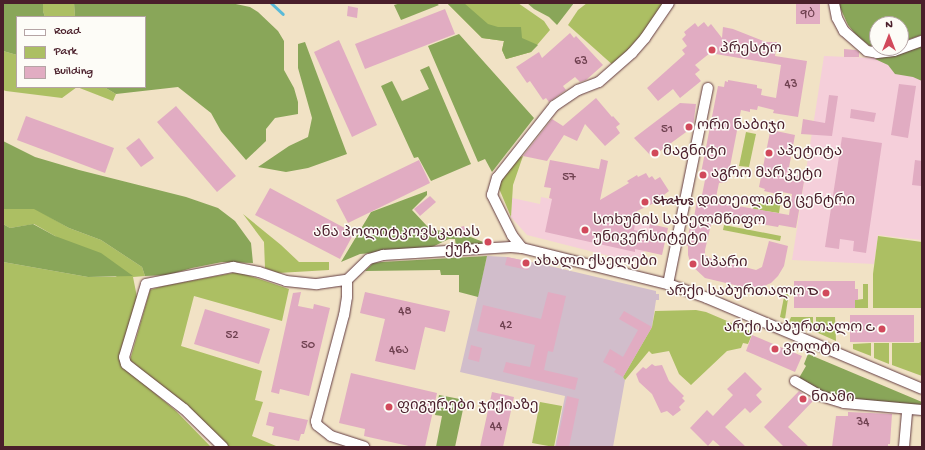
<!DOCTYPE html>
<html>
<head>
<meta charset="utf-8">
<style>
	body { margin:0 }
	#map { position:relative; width:925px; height:450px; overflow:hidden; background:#f1e2c5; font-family:"Gochi Hand","Noto Sans Georgian",sans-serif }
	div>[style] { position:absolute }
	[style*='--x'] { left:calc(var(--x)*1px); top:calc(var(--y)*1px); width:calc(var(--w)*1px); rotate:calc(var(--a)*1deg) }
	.built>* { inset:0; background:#f5cfda }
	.industrial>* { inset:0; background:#d1bdcb }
	.green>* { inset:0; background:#acbf63 }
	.forest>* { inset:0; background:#89a659 }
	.stream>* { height:3px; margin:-1.5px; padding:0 1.5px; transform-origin:1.5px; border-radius:1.5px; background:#5abad8 }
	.building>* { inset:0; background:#e1acc2 }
	.roads { filter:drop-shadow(0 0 1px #633c42) drop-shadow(0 0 1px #633c42) }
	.minor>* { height:10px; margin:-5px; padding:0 5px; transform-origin:5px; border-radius:5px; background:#fff }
	.dots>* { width:11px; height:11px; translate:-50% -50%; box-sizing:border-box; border:2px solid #fdfcf7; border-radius:50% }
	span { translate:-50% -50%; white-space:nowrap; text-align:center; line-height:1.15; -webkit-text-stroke:3px #fdfcf7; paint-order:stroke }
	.number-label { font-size:13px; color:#704251 }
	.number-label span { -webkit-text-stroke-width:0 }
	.poi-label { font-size:15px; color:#4a1f2b }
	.left { translate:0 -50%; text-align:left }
	.right { translate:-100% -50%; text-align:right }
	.frame { position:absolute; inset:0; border:4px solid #4a1f2b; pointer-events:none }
	.legend { position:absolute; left:16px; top:16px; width:130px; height:72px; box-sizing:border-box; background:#fdfcf7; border:1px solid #b5a4a5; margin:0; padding:5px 7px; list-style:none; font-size:12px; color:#4a1f2b }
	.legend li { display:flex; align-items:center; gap:8px; height:20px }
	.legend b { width:20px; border:1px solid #b5a4a5 }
	.north { position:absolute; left:869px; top:16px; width:40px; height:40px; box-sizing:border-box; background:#fdfcf7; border:1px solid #b5a4a5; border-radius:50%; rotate:0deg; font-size:11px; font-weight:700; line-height:16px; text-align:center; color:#4a1f2b }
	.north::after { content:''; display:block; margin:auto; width:14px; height:18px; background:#d1495b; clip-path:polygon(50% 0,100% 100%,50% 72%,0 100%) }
</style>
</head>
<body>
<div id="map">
	<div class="built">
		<div style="clip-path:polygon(824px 56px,922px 60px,922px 240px,878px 235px,874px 264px,792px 260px)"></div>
		<div style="clip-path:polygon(541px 197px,598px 209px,602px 213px,650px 224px,641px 264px,527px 235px,511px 217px,512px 198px,540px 204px)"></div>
	</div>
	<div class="industrial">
		<div style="clip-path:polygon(487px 256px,507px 257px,541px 264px,656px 291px,656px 294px,659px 294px,659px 300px,656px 300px,652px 327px,623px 377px,625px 380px,613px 447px,555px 447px,565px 396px,460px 372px)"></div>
	</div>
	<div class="green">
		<div style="clip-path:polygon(43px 3px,74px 3px,75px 17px,45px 17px,43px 11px)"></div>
		<div style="clip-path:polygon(447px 3px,518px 3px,544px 21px,550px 30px,531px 52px,506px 59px,502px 50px,504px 41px,482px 38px)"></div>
		<div style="clip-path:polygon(587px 3px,666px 3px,658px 16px,614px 66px,568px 25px,578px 10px)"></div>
		<div style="clip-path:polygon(3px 51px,17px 55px,17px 87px,104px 87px,116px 94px,113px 101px,77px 87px,62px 98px,6px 91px,3px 90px)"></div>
		<div style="clip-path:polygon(746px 132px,756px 134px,749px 167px,739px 166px)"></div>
		<div style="clip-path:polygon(523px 156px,513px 185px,511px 217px,498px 186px,515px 159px)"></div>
		<div style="clip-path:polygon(755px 195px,781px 200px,779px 213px,753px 209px)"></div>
		<div style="clip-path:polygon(34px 208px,69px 228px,101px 240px,142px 267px,145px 276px,133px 277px,137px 297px,125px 368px,176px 411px,211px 447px,3px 447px,3px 262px,88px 277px,117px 277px,55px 236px,34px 224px,10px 228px,3px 224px,3px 209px)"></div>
		<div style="clip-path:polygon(243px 214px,281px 245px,299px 262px,329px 262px,329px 270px,278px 273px,265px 268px,264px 242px)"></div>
		<div style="clip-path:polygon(724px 225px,781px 236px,780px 241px,723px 230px)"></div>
		<div style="clip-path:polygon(878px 236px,922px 242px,922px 308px,873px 308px,873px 274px)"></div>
		<div style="clip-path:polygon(238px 272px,289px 289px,282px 321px,194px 296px,181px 346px,262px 371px,255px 400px,263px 402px,252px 436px,276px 446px,275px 447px,228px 447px,130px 360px,150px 290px,163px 286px)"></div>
		<div style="clip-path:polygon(863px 284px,868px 284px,868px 308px,853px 308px,855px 306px,855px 300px,863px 299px)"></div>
		<div style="clip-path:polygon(785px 292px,789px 292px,785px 319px,780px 317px)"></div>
		<div style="clip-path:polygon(696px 310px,706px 312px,753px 332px,748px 344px,743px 343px,741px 348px,727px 351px,691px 385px,679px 374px,669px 351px,652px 354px,649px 351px,625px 380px,623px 377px,652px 327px,655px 311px)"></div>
		<div style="clip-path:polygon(791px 317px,813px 317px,813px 331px,789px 322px)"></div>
		<div style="clip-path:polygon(816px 317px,835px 317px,836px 341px,816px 332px)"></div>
		<div style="clip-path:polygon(922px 341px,922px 376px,892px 365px,892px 343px,919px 343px)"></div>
		<div style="clip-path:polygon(871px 343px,871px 356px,853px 349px,853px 344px)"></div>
		<div style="clip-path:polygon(874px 343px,889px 343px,889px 364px,874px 358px)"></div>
		<div style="clip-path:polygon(540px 402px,562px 406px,554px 447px,532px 443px)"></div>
	</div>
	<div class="forest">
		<div style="clip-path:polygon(3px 3px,43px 3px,43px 11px,45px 17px,17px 17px,17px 55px,3px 51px)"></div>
		<div style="clip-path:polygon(74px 3px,231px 3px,250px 7px,258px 12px,278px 31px,284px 41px,284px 70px,294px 88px,298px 102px,298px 114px,275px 118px,266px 129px,266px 141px,246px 160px,221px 131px,211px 113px,178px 87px,116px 94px,104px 87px,145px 87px,145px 17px,75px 17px)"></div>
		<div style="clip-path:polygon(401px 3px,436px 3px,439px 5px,401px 20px,394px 5px)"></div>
		<div style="clip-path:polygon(447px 3px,464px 3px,488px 24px,498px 27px,521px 27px,522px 38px,538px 45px,531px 52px,506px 59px,502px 50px,504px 41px,482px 38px)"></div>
		<div style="clip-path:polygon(527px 3px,574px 3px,557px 25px,549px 17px,534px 9px)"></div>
		<div style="clip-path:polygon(838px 3px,922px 3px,922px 35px,901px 42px,901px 24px,877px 24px,877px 47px,870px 46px,857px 36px,848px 25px)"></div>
		<div style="clip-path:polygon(459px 34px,534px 118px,492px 172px,485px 159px,478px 162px,428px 46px)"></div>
		<div style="clip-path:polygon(305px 42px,347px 154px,308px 168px,286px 172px,258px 167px,289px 146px,308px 137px,312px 118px,298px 68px,298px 44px)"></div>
		<div style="clip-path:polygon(922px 45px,922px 81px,913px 77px,895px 74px,888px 65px,875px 59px)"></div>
		<div style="clip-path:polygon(429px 66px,471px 164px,431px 181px,418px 157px,414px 158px,381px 86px,392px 81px,402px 101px,429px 89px,420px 70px)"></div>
		<div style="clip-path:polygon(3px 141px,35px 157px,79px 170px,186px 197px,218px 208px,235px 221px,251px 243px,253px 263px,222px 262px,192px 268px,168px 275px,145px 276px,142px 267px,101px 240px,69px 228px,34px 209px,3px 209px)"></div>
		<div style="clip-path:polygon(427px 191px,427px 195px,412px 210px,427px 226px,434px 230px,456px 232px,460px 238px,468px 236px,491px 245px,456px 247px,455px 239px,449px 239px,430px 248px,360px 254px,341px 262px,371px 212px)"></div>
		<div style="clip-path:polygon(3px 224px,10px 228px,33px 224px,55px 236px,101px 253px,133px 276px,88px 277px,3px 262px)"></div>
		<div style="clip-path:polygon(487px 256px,478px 297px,459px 292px,459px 275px,441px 275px,440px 270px,365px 271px,373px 263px,382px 262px)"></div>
		<div style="clip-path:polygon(808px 354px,922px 402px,922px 408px,910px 409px,834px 396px,824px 392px,799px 378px,806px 366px,804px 364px)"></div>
		<div style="clip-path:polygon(439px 395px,465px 400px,455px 447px,436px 447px,442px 416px,435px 415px)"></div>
	</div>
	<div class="stream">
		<div style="--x:271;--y:3;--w:16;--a:43"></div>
	</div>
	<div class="building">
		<div style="clip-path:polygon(796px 3px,820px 3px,820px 24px,796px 24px)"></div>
		<div style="clip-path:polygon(348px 6px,358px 8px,357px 18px,347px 16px)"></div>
		<div style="clip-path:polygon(445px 9px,455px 34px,365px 69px,355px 44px)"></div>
		<div style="clip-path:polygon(704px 22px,708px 27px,711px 24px,722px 38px,723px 27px,733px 29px,766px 42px,777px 42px,775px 56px,807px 61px,798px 117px,773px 113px,774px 110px,758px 106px,757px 110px,750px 109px,750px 112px,741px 110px,727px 182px,719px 183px,715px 202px,789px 215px,792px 194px,777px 191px,777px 194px,764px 191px,765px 189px,759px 187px,770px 132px,776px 133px,776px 131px,795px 135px,788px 173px,805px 176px,796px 228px,779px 225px,778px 227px,713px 216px,705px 250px,705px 255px,710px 258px,756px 270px,762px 267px,769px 241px,788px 246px,784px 266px,778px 276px,771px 283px,762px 287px,751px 287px,751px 289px,705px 278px,691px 265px,688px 255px,688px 246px,686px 245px,691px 222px,693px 223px,697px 200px,701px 200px,705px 180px,700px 178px,718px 86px,724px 87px,725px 81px,728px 82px,728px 80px,757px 85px,757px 88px,762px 89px,761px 95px,776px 98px,781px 65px,710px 53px,695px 65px,700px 70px,695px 74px,701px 81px,680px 98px,673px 89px,658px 101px,647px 88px,685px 54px,682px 50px,687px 46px,682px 39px,686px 35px,684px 32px,695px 23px,698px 27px)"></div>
		<div style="clip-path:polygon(570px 33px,574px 38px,576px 36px,603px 65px,586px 80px,580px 82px,575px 77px,563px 86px,566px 90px,549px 102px,546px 98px,543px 100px,530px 81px,527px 83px,516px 67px,539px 52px,542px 58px)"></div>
		<div style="clip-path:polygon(339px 40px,377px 125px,352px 137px,314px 52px)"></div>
		<div style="clip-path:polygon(844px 49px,856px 50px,859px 52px,859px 57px,844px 57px)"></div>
		<div style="clip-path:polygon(899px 84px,916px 86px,908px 138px,891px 135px)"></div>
		<div style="clip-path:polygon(829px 95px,838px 96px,832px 136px,801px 134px,803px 119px,825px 123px)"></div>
		<div style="clip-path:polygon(596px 98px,612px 117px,613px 116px,620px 124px,616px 127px,620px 133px,605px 146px,585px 124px,577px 141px,564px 135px,547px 161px,523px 156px,552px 119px,563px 126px)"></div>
		<div style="clip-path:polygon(680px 103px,696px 104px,693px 127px,652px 157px,634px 138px)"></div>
		<div style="clip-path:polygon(176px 106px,236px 176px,217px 192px,157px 122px)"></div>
		<div style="clip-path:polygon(851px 109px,876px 113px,874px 122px,850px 118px)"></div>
		<div style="clip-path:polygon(26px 116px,114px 148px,105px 173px,17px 140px)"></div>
		<div style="clip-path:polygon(842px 137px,882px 143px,866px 253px,853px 251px,854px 241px,840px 239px,839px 249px,825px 247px)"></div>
		<div style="clip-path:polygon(139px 138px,154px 158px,141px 167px,126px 148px)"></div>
		<div style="clip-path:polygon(601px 159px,608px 161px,600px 200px,629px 183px,627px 181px,637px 175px,638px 177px,646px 173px,649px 178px,652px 176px,655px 180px,660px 177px,669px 191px,652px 204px,637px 211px,634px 230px,648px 233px,650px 224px,668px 228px,662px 255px,635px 249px,635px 252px,545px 232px,552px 199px,549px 198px,551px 188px,544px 187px,550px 160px,599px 169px)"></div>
		<div style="clip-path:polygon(419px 160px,430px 183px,348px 223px,336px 200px)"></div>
		<div style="clip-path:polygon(915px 160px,922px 161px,921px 186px,912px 185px)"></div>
		<div style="clip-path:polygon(270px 188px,354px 233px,340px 259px,255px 215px)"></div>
		<div style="clip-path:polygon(430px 196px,436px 202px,420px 216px,414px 209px)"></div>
		<div style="clip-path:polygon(464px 226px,468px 235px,460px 238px,457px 228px)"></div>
		<div style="clip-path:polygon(507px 257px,530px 262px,528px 270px,505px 265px)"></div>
		<div style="clip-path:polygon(794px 281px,855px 281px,855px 289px,858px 289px,858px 300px,855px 300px,855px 308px,794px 308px)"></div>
		<div style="clip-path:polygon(301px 292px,298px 306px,313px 309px,314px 304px,330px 308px,309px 396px,280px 389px,279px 394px,271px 392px,293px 293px)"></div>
		<div style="clip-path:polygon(365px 292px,450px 311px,445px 332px,425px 327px,415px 370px,375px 361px,385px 319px,360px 313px)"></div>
		<div style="clip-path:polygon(548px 292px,566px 296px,553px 352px,548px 351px,544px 370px,578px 378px,575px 390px,503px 372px,506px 362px,530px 367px,535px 345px,477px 331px,483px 305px,541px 319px)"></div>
		<div style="clip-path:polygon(205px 309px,270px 329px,259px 364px,194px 344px)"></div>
		<div style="clip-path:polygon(624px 311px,652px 327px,623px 377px,614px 372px,616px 369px,603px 362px,610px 349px,623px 357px,638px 330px,619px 319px)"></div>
		<div style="clip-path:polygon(850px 315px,914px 315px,914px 342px,850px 342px)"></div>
		<div style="clip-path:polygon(752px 335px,802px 356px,795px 372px,746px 351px)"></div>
		<div style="clip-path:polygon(471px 345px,482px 348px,479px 362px,468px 359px)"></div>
		<div style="clip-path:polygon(652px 364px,655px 366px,662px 365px,669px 381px,684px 396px,682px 398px,685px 401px,679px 407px,681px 410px,673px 416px,667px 411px,661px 413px,652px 394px,639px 382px,636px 374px,643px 367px,646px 369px)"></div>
		<div style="clip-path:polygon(745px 372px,762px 389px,756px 395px,762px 402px,750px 413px,745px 408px,725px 427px,746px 447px,721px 447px,713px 440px,708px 446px,690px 428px,707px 410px,713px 416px,733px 395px,727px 389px)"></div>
		<div style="clip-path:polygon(351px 373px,437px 393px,425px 447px,413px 447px,364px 436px,365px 429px,339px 423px)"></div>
		<div style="clip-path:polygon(799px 391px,813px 401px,788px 427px,809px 447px,784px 447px,764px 427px)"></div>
		<div style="clip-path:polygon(492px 392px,514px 397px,512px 406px,503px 447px,480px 447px)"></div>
		<div style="clip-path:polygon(567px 396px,579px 399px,569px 447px,556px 447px)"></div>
		<div style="clip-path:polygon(269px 412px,308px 420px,304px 434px,301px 434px,299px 441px,272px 435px,274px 427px,266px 425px)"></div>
		<div style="clip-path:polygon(848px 412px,892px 414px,890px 444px,888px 444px,888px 447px,832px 447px,836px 416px,848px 416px)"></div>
	</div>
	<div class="roads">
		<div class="minor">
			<div style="--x:834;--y:3;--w:15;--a:79"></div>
			<div style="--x:837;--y:18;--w:15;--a:62"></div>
			<div style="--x:844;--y:31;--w:30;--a:41"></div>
			<div style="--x:867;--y:51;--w:10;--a:11"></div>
			<div style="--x:877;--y:53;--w:17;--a:-7"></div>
			<div style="--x:894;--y:51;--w:30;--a:-20"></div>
			<div style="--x:522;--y:248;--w:16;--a:-128"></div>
			<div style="--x:512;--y:235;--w:45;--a:-116.6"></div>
			<div style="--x:492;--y:195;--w:18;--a:-74"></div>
			<div style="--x:497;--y:178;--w:92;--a:-51.6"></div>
			<div style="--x:554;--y:106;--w:29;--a:-34"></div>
			<div style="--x:578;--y:90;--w:22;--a:-21"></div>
			<div style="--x:599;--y:82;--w:44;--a:-41.3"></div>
			<div style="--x:632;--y:53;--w:20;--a:-49"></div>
			<div style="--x:645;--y:38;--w:42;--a:-55.6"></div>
			<div style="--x:347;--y:280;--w:17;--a:90"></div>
			<div style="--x:347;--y:297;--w:18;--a:99"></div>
			<div style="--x:344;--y:315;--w:110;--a:104.8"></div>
			<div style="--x:316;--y:421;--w:4;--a:76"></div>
			<div style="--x:317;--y:425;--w:18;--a:38"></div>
			<div style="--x:331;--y:436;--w:35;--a:18"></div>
			<div style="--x:668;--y:284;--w:200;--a:-78.5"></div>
			<div style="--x:795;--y:381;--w:30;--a:30"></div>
			<div style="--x:821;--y:396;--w:24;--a:17"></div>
			<div style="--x:844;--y:403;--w:78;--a:5.1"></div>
			<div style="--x:223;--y:447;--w:54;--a:-135.7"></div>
			<div style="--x:184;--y:409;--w:73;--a:-142.2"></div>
			<div style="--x:126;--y:364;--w:7;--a:-106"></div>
			<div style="--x:124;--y:357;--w:76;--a:-73.2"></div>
			<div style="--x:146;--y:284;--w:89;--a:-11.1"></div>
			<div style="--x:233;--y:267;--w:26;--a:11"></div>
			<div style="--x:259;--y:272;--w:28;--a:18"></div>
			<div style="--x:286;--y:281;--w:31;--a:6"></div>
			<div style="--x:317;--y:284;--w:30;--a:-8"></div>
			<div style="--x:347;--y:280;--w:30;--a:-44"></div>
			<div style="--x:369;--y:259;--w:15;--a:-16"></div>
			<div style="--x:383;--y:255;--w:128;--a:-3.6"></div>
			<div style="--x:511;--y:247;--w:11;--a:5"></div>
			<div style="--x:522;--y:248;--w:150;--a:13.9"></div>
			<div style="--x:668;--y:284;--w:41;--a:19.7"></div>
			<div style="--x:707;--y:298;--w:233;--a:22.9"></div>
			<div style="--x:904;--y:447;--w:37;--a:-85"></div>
		</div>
	</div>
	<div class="dots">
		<div style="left:712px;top:50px;background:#d1495b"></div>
		<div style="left:689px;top:127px;background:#d1495b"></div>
		<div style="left:655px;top:153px;background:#d1495b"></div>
		<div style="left:769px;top:153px;background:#d1495b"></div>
		<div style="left:703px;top:175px;background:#d1495b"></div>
		<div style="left:645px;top:202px;background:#d1495b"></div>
		<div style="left:585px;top:230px;background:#d1495b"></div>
		<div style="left:488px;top:242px;background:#d1495b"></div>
		<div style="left:526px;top:263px;background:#d1495b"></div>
		<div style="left:693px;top:264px;background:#d1495b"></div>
		<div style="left:826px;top:293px;background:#d1495b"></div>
		<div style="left:882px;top:329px;background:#d1495b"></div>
		<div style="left:775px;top:349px;background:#d1495b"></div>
		<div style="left:803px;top:399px;background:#d1495b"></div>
		<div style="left:389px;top:407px;background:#d1495b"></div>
	</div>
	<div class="number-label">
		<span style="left:808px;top:15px">9ბ</span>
		<span style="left:581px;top:62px">63</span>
		<span style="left:791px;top:85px">43</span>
		<span style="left:667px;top:130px">51</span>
		<span style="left:569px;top:178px">57</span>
		<span style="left:405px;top:312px">48</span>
		<span style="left:506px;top:326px">42</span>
		<span style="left:232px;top:336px">52</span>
		<span style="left:308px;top:346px">50</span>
		<span style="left:399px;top:351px">46ა</span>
		<span style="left:863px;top:423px">34</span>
		<span style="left:496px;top:427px">44</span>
	</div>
	<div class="poi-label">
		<span class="left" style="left:720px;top:50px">პრესტო</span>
		<span class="left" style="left:697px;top:127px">ორი ნაბიჯი</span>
		<span class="left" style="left:663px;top:153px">მაგნიტი</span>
		<span class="left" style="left:777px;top:153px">აპეტიტა</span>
		<span class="left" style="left:711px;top:175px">აგრო მარკეტი</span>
		<span class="left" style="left:653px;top:202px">Status დითეილინგ ცენტრი</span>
		<span class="left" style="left:593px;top:230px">სოხუმის სახელმწიფო<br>უნივერსიტეტი</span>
		<span class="right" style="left:480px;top:242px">ანა პოლიტკოვსკაიას<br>ქუჩა</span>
		<span class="left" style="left:534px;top:263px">ახალი ქსელები</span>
		<span class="left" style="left:701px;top:264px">სპარი</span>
		<span class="right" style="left:818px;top:293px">არქი საბურთალო D</span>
		<span class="right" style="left:874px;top:329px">არქი საბურთალო C</span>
		<span class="left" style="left:783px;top:349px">ვოლტი</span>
		<span class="left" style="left:811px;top:399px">ნიამი</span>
		<span class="left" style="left:397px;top:407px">ფიგურები ჯიქიაზე</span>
	</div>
	<div class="frame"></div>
	<ul class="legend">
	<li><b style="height:5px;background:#fff"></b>Road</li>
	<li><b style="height:11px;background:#acbf63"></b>Park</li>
	<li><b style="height:11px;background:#e1acc2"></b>Building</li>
	</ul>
	<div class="north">N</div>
</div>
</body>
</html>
